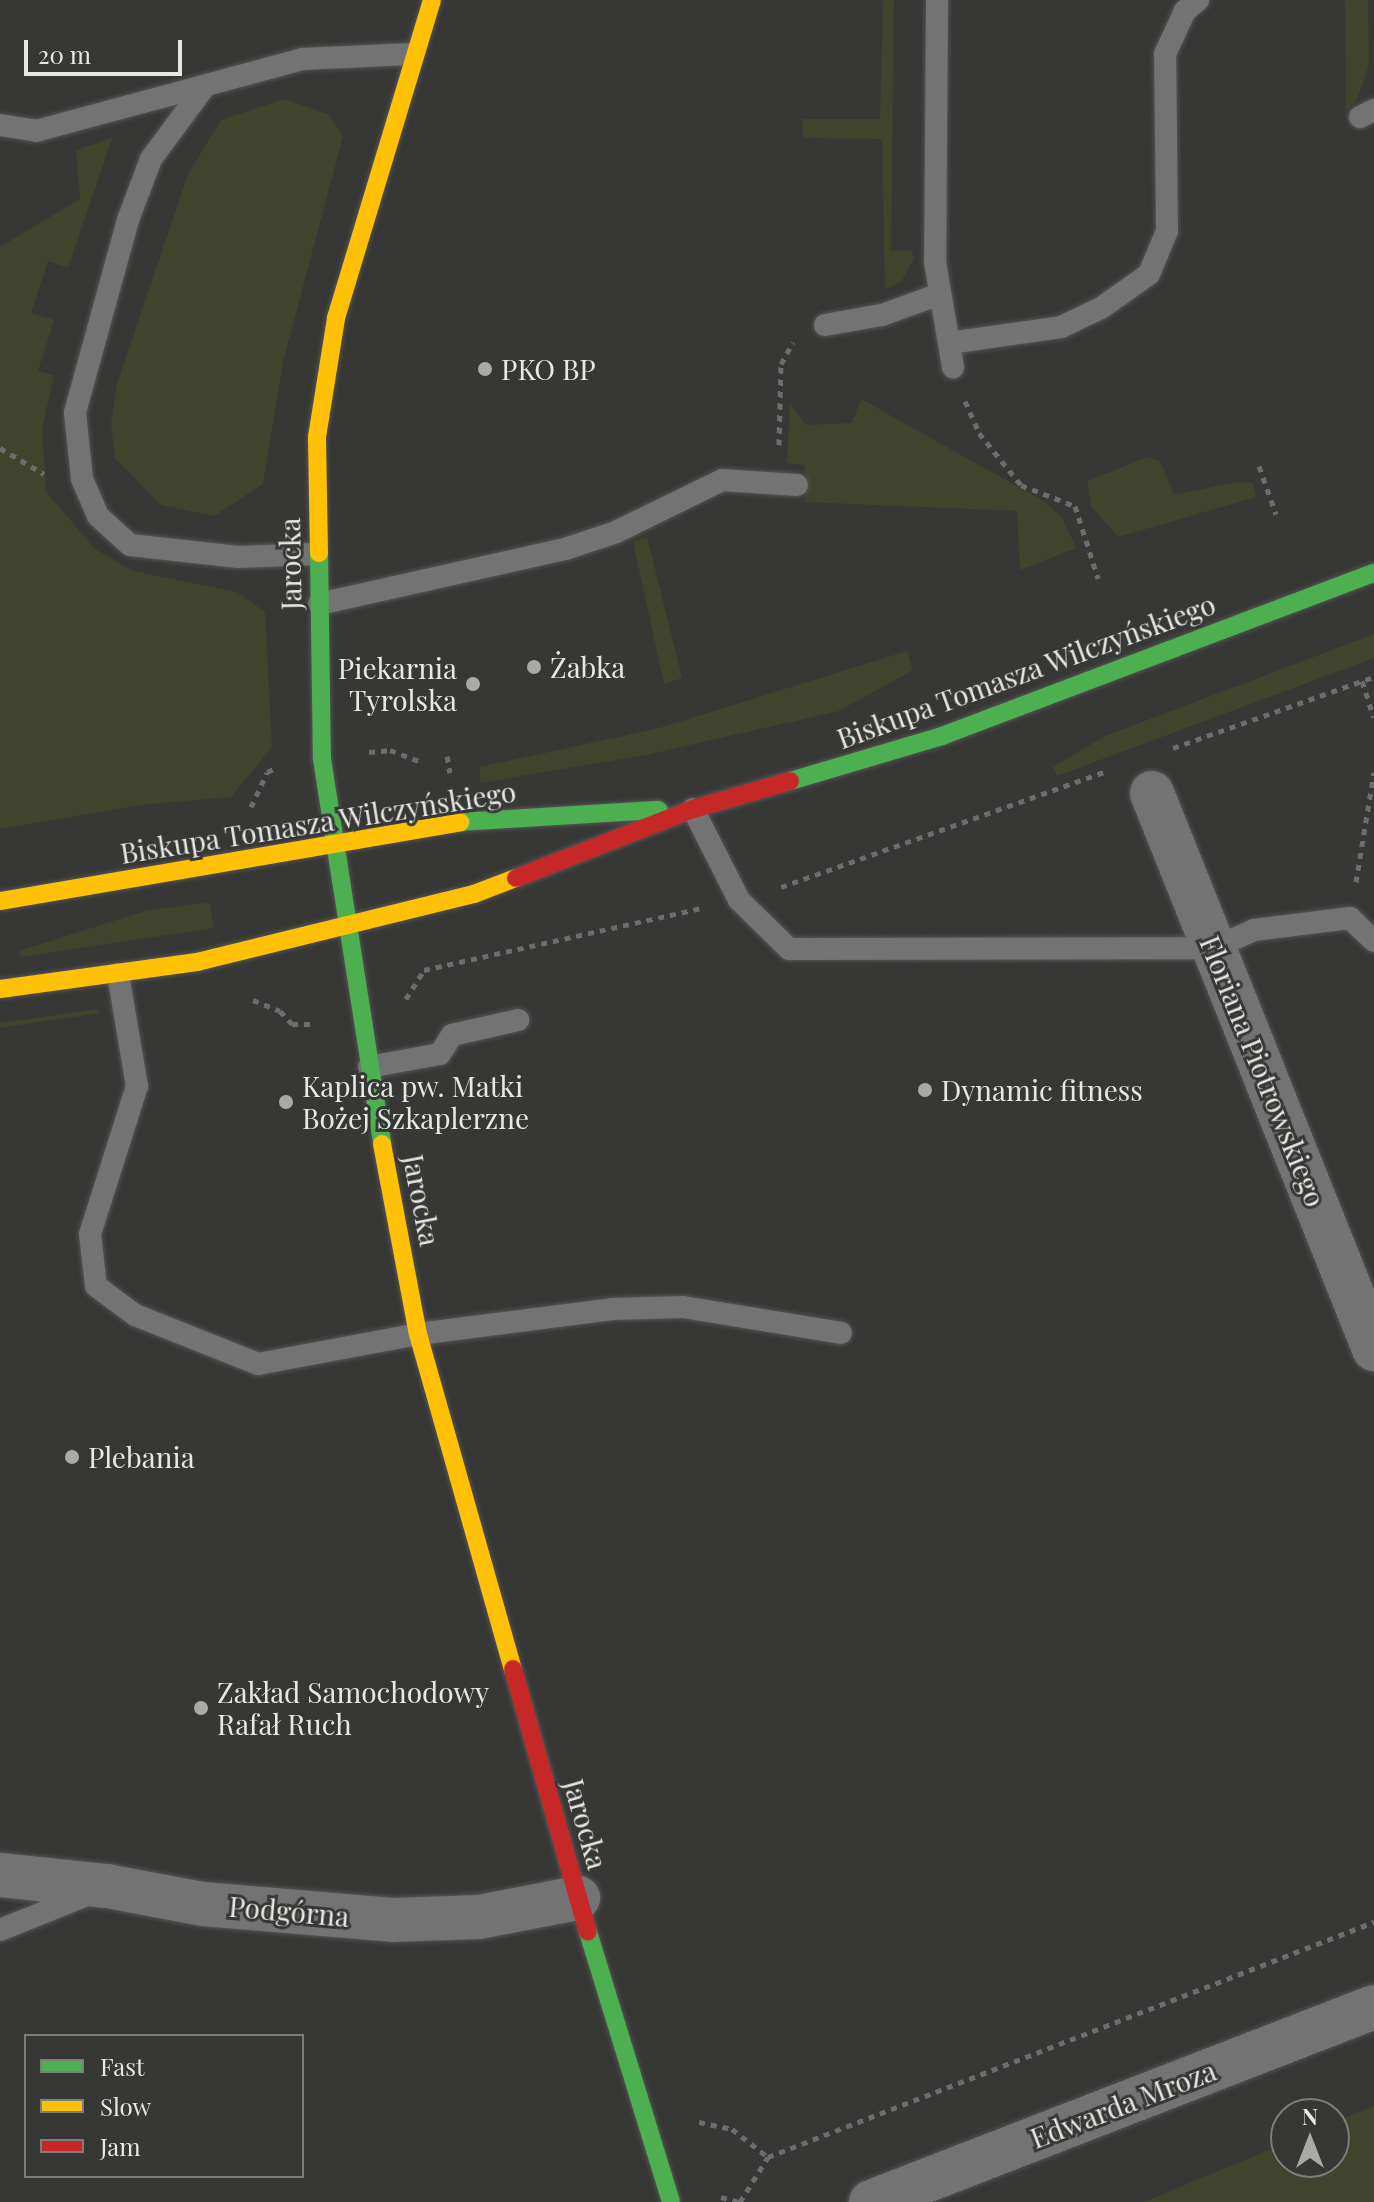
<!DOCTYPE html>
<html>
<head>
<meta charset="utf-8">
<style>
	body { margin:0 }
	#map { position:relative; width:1374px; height:2202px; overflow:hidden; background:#373736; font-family:"Playfair Display",serif }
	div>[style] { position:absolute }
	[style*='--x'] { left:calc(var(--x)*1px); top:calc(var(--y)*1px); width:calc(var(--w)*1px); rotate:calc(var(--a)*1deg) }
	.green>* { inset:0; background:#40442d }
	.path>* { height:5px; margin-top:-2.5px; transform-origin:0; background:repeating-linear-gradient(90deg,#6d6d6d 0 6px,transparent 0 12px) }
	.roads { filter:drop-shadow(0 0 2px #535352) drop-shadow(0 0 2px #535352) }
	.lane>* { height:22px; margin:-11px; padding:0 11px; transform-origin:11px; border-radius:11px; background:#737374 }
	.street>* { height:44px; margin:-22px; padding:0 22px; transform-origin:22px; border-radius:22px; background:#737374 }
	.fast>* { height:18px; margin:-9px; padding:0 9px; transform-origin:9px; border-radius:9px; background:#4caf50 }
	.slow>* { height:18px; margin:-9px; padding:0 9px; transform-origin:9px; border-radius:9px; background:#ffc107 }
	.jam>* { height:18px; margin:-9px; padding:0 9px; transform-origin:9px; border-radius:9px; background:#c62828 }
	.dots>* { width:22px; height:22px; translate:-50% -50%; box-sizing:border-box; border:4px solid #373835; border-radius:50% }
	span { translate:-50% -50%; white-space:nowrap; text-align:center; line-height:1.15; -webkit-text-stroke:6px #373835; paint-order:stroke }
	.poi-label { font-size:28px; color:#e7e7e5 }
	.left { translate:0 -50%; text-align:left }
	.right { translate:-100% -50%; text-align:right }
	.street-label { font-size:28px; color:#e7e7e5 }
	.legend { position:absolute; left:24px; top:2034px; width:280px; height:144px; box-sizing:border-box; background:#373835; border:2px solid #7d7e7b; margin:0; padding:10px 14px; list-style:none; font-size:24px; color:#e7e7e5 }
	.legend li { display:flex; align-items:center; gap:16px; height:40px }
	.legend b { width:40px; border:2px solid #7d7e7b }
	.north { position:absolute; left:1270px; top:2098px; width:80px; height:80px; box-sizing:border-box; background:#373835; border:2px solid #7d7e7b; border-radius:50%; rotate:0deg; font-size:22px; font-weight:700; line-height:32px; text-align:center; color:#e7e7e5 }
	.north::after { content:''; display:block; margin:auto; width:28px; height:36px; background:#a9a9a8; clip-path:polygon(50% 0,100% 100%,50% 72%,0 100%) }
	.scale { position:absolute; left:24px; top:40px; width:158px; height:36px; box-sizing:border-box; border:4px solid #e7e7e5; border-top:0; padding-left:10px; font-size:24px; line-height:28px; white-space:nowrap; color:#e7e7e5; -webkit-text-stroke:6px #373835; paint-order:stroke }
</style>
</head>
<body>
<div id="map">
	<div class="green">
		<div style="clip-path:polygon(883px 0,894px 0,891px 251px,911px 250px,914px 259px,901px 282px,885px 289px,882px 139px,803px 138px,802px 119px,880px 119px)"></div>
		<div style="clip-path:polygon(1345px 0,1368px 0,1369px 65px,1357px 100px,1346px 110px)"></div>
		<div style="clip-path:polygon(284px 99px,328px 114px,343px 136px,283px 362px,263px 484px,214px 516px,161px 505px,115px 458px,111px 423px,117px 384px,188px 174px,221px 120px)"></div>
		<div style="clip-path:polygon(112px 138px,68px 268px,48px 261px,31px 313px,54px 320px,38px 371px,54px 375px,42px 429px,46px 492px,95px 549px,133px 571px,237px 592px,265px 612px,272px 747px,231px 797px,140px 805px,0 829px,0 247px,80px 199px,76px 150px)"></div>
		<div style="clip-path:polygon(861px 399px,1040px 499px,1062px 517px,1076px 548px,1020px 570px,1017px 511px,805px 502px,805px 465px,787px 463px,790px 404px,806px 425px,852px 423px)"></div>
		<div style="clip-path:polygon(1148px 457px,1160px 461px,1174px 495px,1237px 482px,1253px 483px,1256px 497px,1118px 537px,1091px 506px,1087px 481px)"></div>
		<div style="clip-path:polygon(647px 536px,682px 678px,664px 684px,633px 542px)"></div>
		<div style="clip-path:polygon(1374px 634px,1374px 658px,1057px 776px,1053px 767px,1105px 736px)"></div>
		<div style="clip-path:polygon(907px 651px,913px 670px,839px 711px,646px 755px,480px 783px,480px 767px,659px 728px)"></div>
		<div style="clip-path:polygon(209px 902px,214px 928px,20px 957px,19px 951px,145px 911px)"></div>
		<div style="clip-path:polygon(98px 1009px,100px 1013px,0 1028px,0 1023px)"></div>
		<div style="clip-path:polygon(1374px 2106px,1374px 2202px,1144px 2202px,1286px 2143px,1286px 2162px,1334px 2162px,1334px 2122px)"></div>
	</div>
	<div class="path">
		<div style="--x:965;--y:401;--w:35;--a:66"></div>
		<div style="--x:979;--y:433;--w:67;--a:51.1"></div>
		<div style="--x:1021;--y:485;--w:58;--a:21.3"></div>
		<div style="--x:1075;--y:506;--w:76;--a:72.3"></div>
		<div style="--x:779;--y:445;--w:81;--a:-88.6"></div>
		<div style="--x:781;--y:364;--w:25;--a:-61"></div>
		<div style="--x:0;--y:448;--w:51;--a:30.6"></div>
		<div style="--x:1259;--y:466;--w:51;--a:70.5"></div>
		<div style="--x:1362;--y:681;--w:38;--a:72"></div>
		<div style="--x:1173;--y:748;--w:213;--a:-19.5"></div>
		<div style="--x:369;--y:752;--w:21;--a:-5"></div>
		<div style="--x:390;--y:750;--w:34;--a:21"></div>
		<div style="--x:447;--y:756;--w:17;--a:80"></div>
		<div style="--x:251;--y:807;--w:38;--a:-65"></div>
		<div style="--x:267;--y:772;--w:8;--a:-23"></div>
		<div style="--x:1356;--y:882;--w:111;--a:-80.7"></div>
		<div style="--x:781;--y:887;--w:346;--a:-19.6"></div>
		<div style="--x:406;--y:999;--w:34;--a:-58"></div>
		<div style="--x:424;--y:970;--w:285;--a:-12.6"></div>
		<div style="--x:253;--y:1000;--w:29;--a:22"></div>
		<div style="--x:280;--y:1011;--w:18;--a:47"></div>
		<div style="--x:292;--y:1024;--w:19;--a:0"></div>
		<div style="--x:699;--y:2122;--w:34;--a:12"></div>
		<div style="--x:732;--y:2129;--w:46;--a:37.9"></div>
		<div style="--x:721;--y:2197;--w:19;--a:16"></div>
		<div style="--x:740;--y:2202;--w:53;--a:-58.1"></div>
		<div style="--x:768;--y:2157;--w:650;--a:-21.2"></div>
	</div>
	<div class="roads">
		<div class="lane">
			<div style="--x:937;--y:0;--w:262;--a:90.4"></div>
			<div style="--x:935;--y:262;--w:107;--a:80.3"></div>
			<div style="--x:205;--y:86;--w:91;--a:126.5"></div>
			<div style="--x:151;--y:159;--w:65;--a:110.7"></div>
			<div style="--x:128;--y:220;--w:200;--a:105.4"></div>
			<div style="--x:75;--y:413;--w:66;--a:83.9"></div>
			<div style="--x:82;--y:479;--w:40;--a:66.6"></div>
			<div style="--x:98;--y:516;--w:43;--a:42.2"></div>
			<div style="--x:130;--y:545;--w:109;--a:6.3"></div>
			<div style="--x:238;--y:557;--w:78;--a:-2.2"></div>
			<div style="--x:1360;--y:117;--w:16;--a:-27"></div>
			<div style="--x:0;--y:125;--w:36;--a:9"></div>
			<div style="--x:36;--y:131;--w:276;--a:-15.1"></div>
			<div style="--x:302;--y:59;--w:110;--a:-2.6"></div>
			<div style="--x:825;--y:325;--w:58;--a:-10"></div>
			<div style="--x:882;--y:315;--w:62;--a:-19.9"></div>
			<div style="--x:949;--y:343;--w:113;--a:-8.1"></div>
			<div style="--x:1061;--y:327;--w:44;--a:-25.4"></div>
			<div style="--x:1101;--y:308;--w:59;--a:-35.3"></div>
			<div style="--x:1149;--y:274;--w:47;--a:-67.3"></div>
			<div style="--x:1167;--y:231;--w:177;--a:-90.6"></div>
			<div style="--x:1165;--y:54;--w:47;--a:-65.1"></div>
			<div style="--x:1185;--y:11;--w:17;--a:-40"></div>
			<div style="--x:319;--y:604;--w:252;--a:-12.6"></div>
			<div style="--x:565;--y:549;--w:54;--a:-18.4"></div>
			<div style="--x:616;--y:532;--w:118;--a:-26.1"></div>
			<div style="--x:722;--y:480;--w:75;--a:3.8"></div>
			<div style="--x:693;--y:809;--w:102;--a:63.2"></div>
			<div style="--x:739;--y:900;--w:70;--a:44.4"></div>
			<div style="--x:789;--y:949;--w:425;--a:-0.1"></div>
			<div style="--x:1214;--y:948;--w:44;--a:-24.2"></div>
			<div style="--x:1254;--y:930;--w:97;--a:-7.1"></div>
			<div style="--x:1350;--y:918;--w:33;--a:44"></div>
			<div style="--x:118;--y:974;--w:114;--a:80.4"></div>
			<div style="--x:137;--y:1086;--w:155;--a:107.6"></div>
			<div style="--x:90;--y:1234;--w:52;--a:83.4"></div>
			<div style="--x:96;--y:1286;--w:49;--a:36.6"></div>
			<div style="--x:135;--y:1315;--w:132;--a:21.7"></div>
			<div style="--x:258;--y:1364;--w:163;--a:-10.6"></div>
			<div style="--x:418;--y:1334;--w:196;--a:-7.3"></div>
			<div style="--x:612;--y:1309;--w:71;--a:-1.6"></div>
			<div style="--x:683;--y:1307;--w:160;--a:9.3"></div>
			<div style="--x:369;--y:1067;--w:72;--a:-10.4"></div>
			<div style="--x:440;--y:1054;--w:22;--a:-58"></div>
			<div style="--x:452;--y:1035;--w:68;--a:-12.8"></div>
			<div style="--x:0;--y:1930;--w:99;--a:-21.9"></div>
		</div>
		<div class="street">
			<div style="--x:1152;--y:793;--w:599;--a:68.23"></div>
			<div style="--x:0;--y:1875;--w:108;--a:5.9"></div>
			<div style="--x:107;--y:1886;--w:98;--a:10.6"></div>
			<div style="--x:203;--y:1904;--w:190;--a:4.8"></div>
			<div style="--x:392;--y:1920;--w:87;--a:-2"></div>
			<div style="--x:479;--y:1917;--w:101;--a:-10.9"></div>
			<div style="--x:871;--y:2202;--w:539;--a:-21.19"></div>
		</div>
		<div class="fast">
			<div style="--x:319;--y:553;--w:206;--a:89.2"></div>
			<div style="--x:322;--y:759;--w:390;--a:81.1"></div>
			<div style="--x:790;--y:781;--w:159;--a:-16.5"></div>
			<div style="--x:942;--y:736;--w:462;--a:-20.7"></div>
			<div style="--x:460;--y:822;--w:199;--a:-3.5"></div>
			<div style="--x:588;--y:1932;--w:282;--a:72.9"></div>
		</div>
		<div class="slow">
			<div style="--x:319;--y:553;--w:116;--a:-91"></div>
			<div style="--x:317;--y:437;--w:121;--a:-80.9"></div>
			<div style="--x:336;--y:318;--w:332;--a:-73.2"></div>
			<div style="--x:0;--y:901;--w:467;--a:-9.7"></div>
			<div style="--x:0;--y:989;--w:199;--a:-7.8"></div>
			<div style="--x:197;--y:962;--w:285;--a:-13.8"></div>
			<div style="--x:474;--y:894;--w:45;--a:-20.9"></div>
			<div style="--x:382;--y:1144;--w:193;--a:79.3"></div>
			<div style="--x:418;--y:1334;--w:348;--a:74.2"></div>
		</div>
		<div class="jam">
			<div style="--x:516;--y:878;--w:190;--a:-21.3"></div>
			<div style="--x:693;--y:809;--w:101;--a:-16.1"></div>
			<div style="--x:513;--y:1669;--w:273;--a:74.1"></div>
		</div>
	</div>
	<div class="dots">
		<div style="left:485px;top:369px;background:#a9a9a8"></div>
		<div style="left:534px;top:667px;background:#a9a9a8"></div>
		<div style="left:473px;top:684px;background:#a9a9a8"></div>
		<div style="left:925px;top:1090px;background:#a9a9a8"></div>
		<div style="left:286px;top:1102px;background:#a9a9a8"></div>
		<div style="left:72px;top:1457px;background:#a9a9a8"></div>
		<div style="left:201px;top:1708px;background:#a9a9a8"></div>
	</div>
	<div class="poi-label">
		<span class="left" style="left:501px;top:369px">PKO BP</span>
		<span class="left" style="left:550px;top:667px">Żabka</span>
		<span class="right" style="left:457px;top:684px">Piekarnia<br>Tyrolska</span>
		<span class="left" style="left:302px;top:1102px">Kaplica pw. Matki<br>Bożej Szkaplerzne</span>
		<span class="left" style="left:941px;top:1090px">Dynamic fitness</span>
		<span class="left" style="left:88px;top:1457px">Plebania</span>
		<span class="left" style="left:217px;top:1708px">Zakład Samochodowy<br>Rafał Ruch</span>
	</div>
	<div class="street-label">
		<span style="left:290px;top:564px;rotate:-91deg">Jarocka</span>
		<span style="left:1026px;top:671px;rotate:-20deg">Biskupa Tomasza Wilczyńskiego</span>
		<span style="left:318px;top:822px;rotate:-9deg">Biskupa Tomasza Wilczyńskiego</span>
		<span style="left:1263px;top:1071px;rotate:68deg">Floriana Piotrowskiego</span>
		<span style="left:422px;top:1200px;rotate:79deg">Jarocka</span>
		<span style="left:586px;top:1824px;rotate:74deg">Jarocka</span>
		<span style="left:289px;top:1911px;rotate:5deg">Podgórna</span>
		<span style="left:1123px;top:2104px;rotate:-21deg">Edwarda Mroza</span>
	</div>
	<ul class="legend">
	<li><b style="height:10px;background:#4caf50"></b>Fast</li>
	<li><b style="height:10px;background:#ffc107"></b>Slow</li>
	<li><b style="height:10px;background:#c62828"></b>Jam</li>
	</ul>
	<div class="north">N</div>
	<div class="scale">20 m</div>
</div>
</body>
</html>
